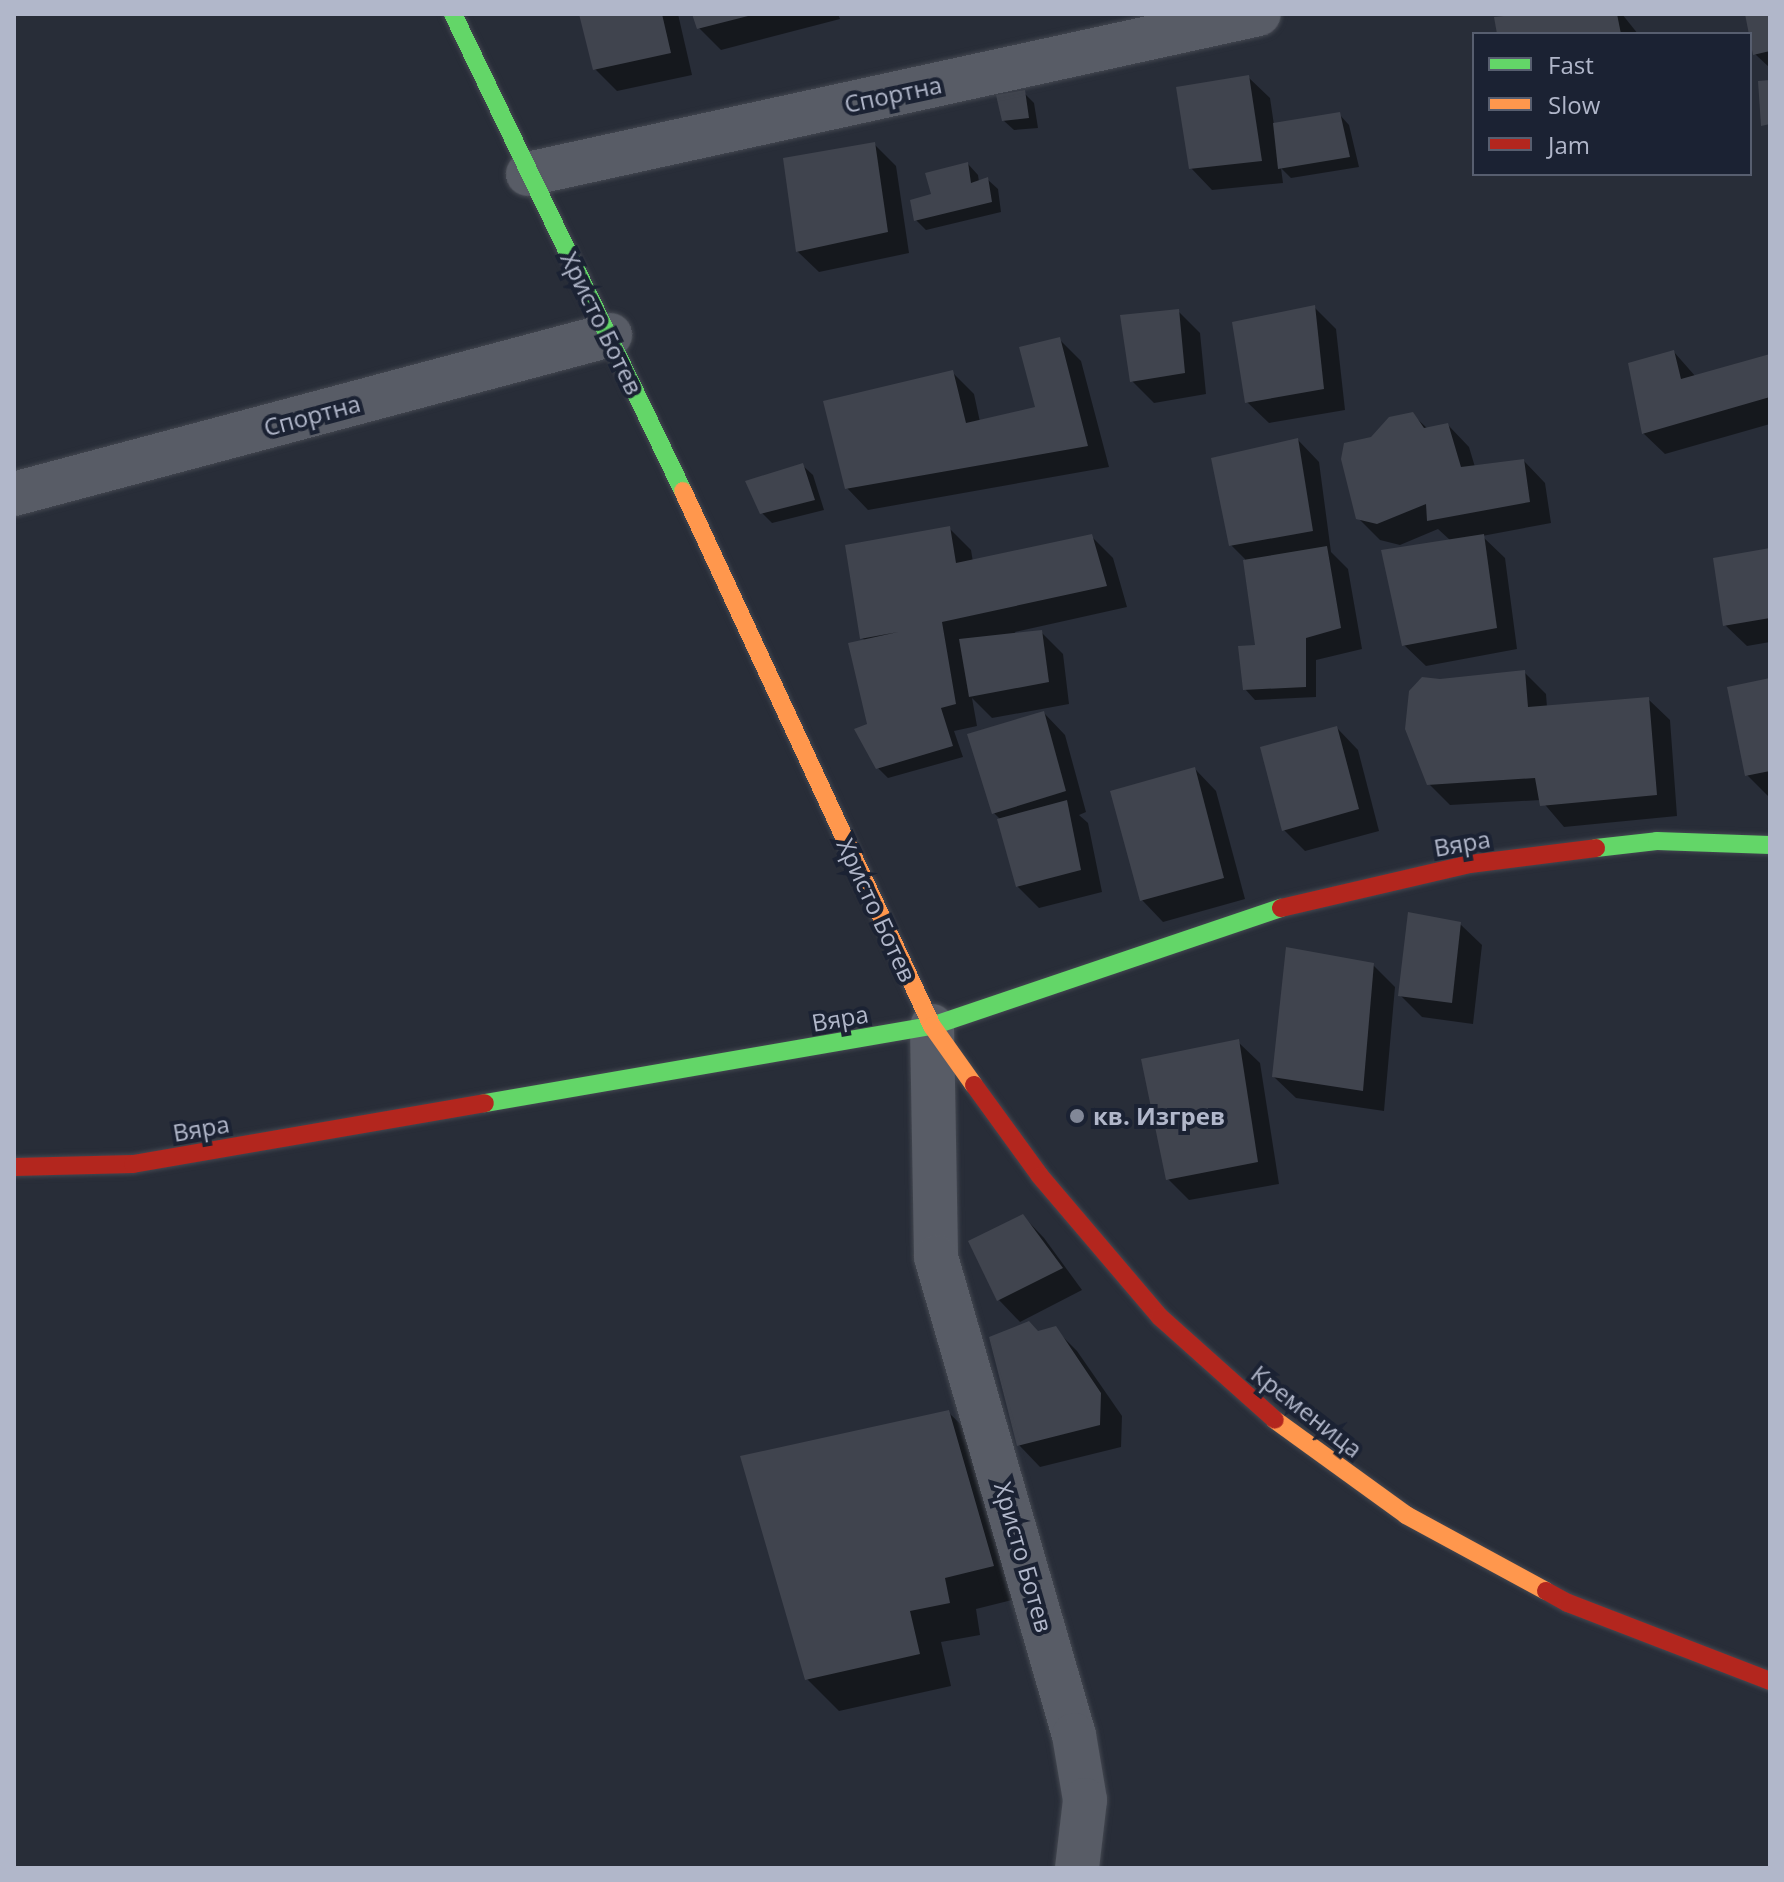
<!DOCTYPE html>
<html>
<head>
<meta charset="utf-8">
<style>
	body { margin:0 }
	#map { position:relative; width:1784px; height:1882px; overflow:hidden; background:#282d38; font-family:"Open Sans",sans-serif }
	div>[style] { position:absolute }
	[style*='--x'] { left:calc(var(--x)*1px); top:calc(var(--y)*1px); width:calc(var(--w)*1px); rotate:calc(var(--a)*1deg) }
	.shadow>* { inset:0; background:#0007 }
	.building>* { inset:0; background:#40444e }
	.roads { filter:drop-shadow(0 0 2px #444851) drop-shadow(0 0 2px #444851) }
	.street>* { height:44px; margin:-22px; padding:0 22px; transform-origin:22px; border-radius:22px; background:#585c66 }
	.fast>* { height:18px; margin:-9px; padding:0 9px; transform-origin:9px; border-radius:9px; background:#63d668 }
	.slow>* { height:18px; margin:-9px; padding:0 9px; transform-origin:9px; border-radius:9px; background:#ff974d }
	.jam>* { height:18px; margin:-9px; padding:0 9px; transform-origin:9px; border-radius:9px; background:#b3261e }
	.dots>* { width:22px; height:22px; translate:-50% -50%; box-sizing:border-box; border:4px solid #1b2233; border-radius:50% }
	span { translate:-50% -50%; white-space:nowrap; text-align:center; line-height:1.15; -webkit-text-stroke:8px #1b2233; paint-order:stroke }
	.street-label { font-size:24px; color:#b1b7ca }
	.poi-label { font-size:24px; color:#b1b7ca; font-weight:700 }
	.left { translate:0 -50%; text-align:left }
	.frame { position:absolute; inset:0; border:16px solid #b1b7ca; pointer-events:none }
	.legend { position:absolute; left:1472px; top:32px; width:280px; height:144px; box-sizing:border-box; background:#1b2233; border:2px solid #575e6f; margin:0; padding:10px 14px; list-style:none; font-size:24px; color:#b1b7ca }
	.legend li { display:flex; align-items:center; gap:16px; height:40px }
	.legend b { width:40px; border:2px solid #575e6f }
</style>
</head>
<body>
<div id="map">
	<div class="shadow">
		<div style="clip-path:polygon(581px 14px,678px 14px,692px 75px,617px 91px,595px 69px)"></div>
		<div style="clip-path:polygon(694px 14px,838px 14px,840px 19px,721px 50px,699px 28px)"></div>
		<div style="clip-path:polygon(1543px 14px,1622px 14px,1638px 34px,1499px 34px)"></div>
		<div style="clip-path:polygon(1747px 14px,1770px 14px,1770px 68px,1755px 54px)"></div>
		<div style="clip-path:polygon(1248px 77px,1270px 98px,1274px 125px,1339px 114px,1349px 125px,1359px 167px,1291px 178px,1281px 168px,1283px 183px,1212px 190px,1191px 168px)"></div>
		<div style="clip-path:polygon(1024px 93px,1034px 103px,1038px 128px,1014px 130px,1003px 120px)"></div>
		<div style="clip-path:polygon(874px 144px,896px 166px,909px 253px,819px 272px,797px 251px)"></div>
		<div style="clip-path:polygon(968px 164px,978px 175px,979px 182px,987px 179px,998px 189px,1001px 212px,926px 230px,916px 220px,933px 195px)"></div>
		<div style="clip-path:polygon(1314px 307px,1336px 329px,1345px 410px,1269px 423px,1247px 402px)"></div>
		<div style="clip-path:polygon(1178px 311px,1200px 333px,1206px 394px,1154px 403px,1132px 381px)"></div>
		<div style="clip-path:polygon(1059px 339px,1081px 361px,1109px 467px,868px 510px,847px 488px,952px 372px,974px 394px,980px 422px,1037px 409px)"></div>
		<div style="clip-path:polygon(1674px 352px,1696px 377px,1770px 356px,1770px 424px,1665px 454px,1643px 433px)"></div>
		<div style="clip-path:polygon(1412px 414px,1428px 429px,1448px 425px,1469px 447px,1475px 467px,1524px 461px,1545px 483px,1551px 523px,1482px 536px,1505px 558px,1517px 649px,1426px 666px,1404px 645px,1451px 541px,1438px 529px,1400px 545px,1380px 540px,1358px 518px,1372px 439px)"></div>
		<div style="clip-path:polygon(1298px 440px,1319px 462px,1331px 552px,1348px 569px,1362px 649px,1316px 660px,1316px 697px,1255px 700px,1245px 689px,1257px 645px,1245px 559px,1231px 545px)"></div>
		<div style="clip-path:polygon(802px 465px,813px 475px,824px 510px,772px 523px,762px 513px)"></div>
		<div style="clip-path:polygon(949px 528px,971px 550px,973px 562px,1092px 537px,1113px 558px,1127px 607px,1015px 632px,1016px 635px,1041px 632px,1063px 654px,1069px 704px,992px 718px,972px 698px,977px 726px,954px 731px,963px 757px,888px 778px,878px 768px,870px 725px,866px 641px,862px 638px)"></div>
		<div style="clip-path:polygon(1770px 550px,1770px 642px,1747px 646px,1725px 625px)"></div>
		<div style="clip-path:polygon(1524px 672px,1546px 694px,1547px 707px,1648px 699px,1670px 720px,1677px 816px,1564px 827px,1541px 800px,1450px 805px,1428px 783px,1440px 681px)"></div>
		<div style="clip-path:polygon(1770px 680px,1770px 796px,1768px 796px,1747px 775px)"></div>
		<div style="clip-path:polygon(1044px 713px,1065px 735px,1086px 812px,1079px 815px,1088px 823px,1102px 892px,1039px 908px,1017px 886px,1001px 820px,994px 813px)"></div>
		<div style="clip-path:polygon(1337px 728px,1358px 750px,1379px 831px,1305px 851px,1284px 830px)"></div>
		<div style="clip-path:polygon(1195px 769px,1216px 791px,1245px 899px,1163px 922px,1142px 900px)"></div>
		<div style="clip-path:polygon(1460px 924px,1482px 945px,1473px 1024px,1422px 1017px,1400px 995px)"></div>
		<div style="clip-path:polygon(1373px 965px,1395px 987px,1384px 1111px,1296px 1098px,1274px 1077px)"></div>
		<div style="clip-path:polygon(1238px 1042px,1260px 1063px,1279px 1184px,1189px 1200px,1168px 1179px)"></div>
		<div style="clip-path:polygon(1023px 1216px,1044px 1238px,1082px 1290px,1020px 1322px,999px 1300px)"></div>
		<div style="clip-path:polygon(1055px 1329px,1077px 1351px,1122px 1416px,1121px 1447px,1040px 1467px,1019px 1445px,1038px 1333px)"></div>
		<div style="clip-path:polygon(949px 1413px,981px 1444px,1024px 1597px,976px 1609px,980px 1635px,941px 1642px,951px 1686px,839px 1711px,807px 1679px)"></div>
	</div>
	<div class="building">
		<div style="clip-path:polygon(579px 14px,662px 14px,671px 53px,593px 70px)"></div>
		<div style="clip-path:polygon(692px 14px,752px 14px,752px 15px,697px 29px)"></div>
		<div style="clip-path:polygon(1523px 14px,1617px 14px,1621px 34px,1497px 34px,1494px 17px)"></div>
		<div style="clip-path:polygon(1745px 14px,1770px 14px,1770px 51px,1753px 55px)"></div>
		<div style="clip-path:polygon(1249px 75px,1262px 161px,1189px 169px,1176px 87px)"></div>
		<div style="clip-path:polygon(1770px 80px,1770px 124px,1761px 126px,1758px 81px)"></div>
		<div style="clip-path:polygon(1025px 90px,1029px 118px,1002px 121px,996px 95px)"></div>
		<div style="clip-path:polygon(1340px 112px,1350px 157px,1278px 169px,1273px 123px)"></div>
		<div style="clip-path:polygon(875px 142px,888px 232px,796px 252px,783px 158px)"></div>
		<div style="clip-path:polygon(968px 162px,971px 183px,988px 177px,992px 202px,914px 221px,910px 200px,931px 194px,925px 173px)"></div>
		<div style="clip-path:polygon(1315px 305px,1324px 389px,1245px 403px,1232px 322px)"></div>
		<div style="clip-path:polygon(1179px 309px,1185px 373px,1130px 382px,1120px 315px)"></div>
		<div style="clip-path:polygon(1060px 337px,1088px 446px,845px 489px,823px 401px,953px 370px,966px 423px,1035px 407px,1019px 347px)"></div>
		<div style="clip-path:polygon(1674px 350px,1681px 379px,1770px 354px,1770px 397px,1642px 434px,1628px 363px)"></div>
		<div style="clip-path:polygon(1413px 412px,1424px 428px,1448px 423px,1461px 467px,1524px 459px,1530px 502px,1427px 521px,1426px 504px,1377px 524px,1356px 519px,1341px 459px,1344px 443px,1371px 437px,1389px 417px)"></div>
		<div style="clip-path:polygon(1298px 438px,1313px 531px,1229px 546px,1211px 458px)"></div>
		<div style="clip-path:polygon(803px 463px,815px 500px,760px 514px,745px 481px)"></div>
		<div style="clip-path:polygon(950px 526px,956px 563px,1092px 534px,1107px 586px,942px 622px,956px 704px,941px 708px,953px 746px,876px 769px,854px 729px,867px 724px,848px 643px,898px 632px,860px 639px,845px 545px)"></div>
		<div style="clip-path:polygon(1484px 534px,1497px 628px,1402px 646px,1381px 550px)"></div>
		<div style="clip-path:polygon(1327px 546px,1341px 628px,1306px 638px,1306px 687px,1243px 690px,1238px 646px,1255px 645px,1243px 560px)"></div>
		<div style="clip-path:polygon(1770px 548px,1770px 618px,1723px 626px,1713px 558px)"></div>
		<div style="clip-path:polygon(1042px 630px,1049px 682px,969px 697px,959px 639px)"></div>
		<div style="clip-path:polygon(1525px 670px,1528px 707px,1649px 697px,1657px 795px,1540px 806px,1535px 778px,1427px 785px,1405px 729px,1409px 691px,1422px 677px,1440px 679px)"></div>
		<div style="clip-path:polygon(1770px 678px,1770px 771px,1745px 776px,1727px 687px)"></div>
		<div style="clip-path:polygon(1044px 711px,1066px 791px,992px 814px,967px 734px)"></div>
		<div style="clip-path:polygon(1337px 726px,1359px 809px,1282px 831px,1260px 747px)"></div>
		<div style="clip-path:polygon(1195px 767px,1224px 878px,1140px 901px,1110px 791px)"></div>
		<div style="clip-path:polygon(1067px 800px,1081px 870px,1016px 887px,997px 819px)"></div>
		<div style="clip-path:polygon(1408px 912px,1461px 922px,1452px 1003px,1398px 996px)"></div>
		<div style="clip-path:polygon(1286px 947px,1374px 963px,1363px 1091px,1272px 1077px)"></div>
		<div style="clip-path:polygon(1239px 1039px,1258px 1162px,1166px 1180px,1141px 1059px)"></div>
		<div style="clip-path:polygon(1023px 1214px,1063px 1268px,997px 1301px,968px 1241px)"></div>
		<div style="clip-path:polygon(1029px 1321px,1038px 1331px,1056px 1326px,1101px 1393px,1100px 1425px,1017px 1446px,989px 1337px)"></div>
		<div style="clip-path:polygon(949px 1410px,994px 1566px,945px 1578px,950px 1603px,910px 1611px,920px 1654px,805px 1680px,740px 1456px)"></div>
	</div>
	<div class="roads">
		<div class="street">
			<div style="--x:528;--y:174;--w:748;--a:-12.35"></div>
			<div style="--x:14;--y:494;--w:617;--a:-14.94"></div>
			<div style="--x:932;--y:1026;--w:231;--a:89"></div>
			<div style="--x:936;--y:1257;--w:498;--a:73.9"></div>
			<div style="--x:1074;--y:1735;--w:66;--a:80.4"></div>
			<div style="--x:1085;--y:1800;--w:68;--a:96.7"></div>
		</div>
		<div class="fast">
			<div style="--x:453;--y:14;--w:530;--a:64.26"></div>
			<div style="--x:1596;--y:848;--w:61;--a:-6.5"></div>
			<div style="--x:1657;--y:841;--w:113;--a:2"></div>
			<div style="--x:485;--y:1103;--w:454;--a:-9.8"></div>
			<div style="--x:932;--y:1026;--w:368;--a:-18.7"></div>
		</div>
		<div class="slow">
			<div style="--x:683;--y:491;--w:590;--a:65.04"></div>
			<div style="--x:932;--y:1026;--w:72;--a:54.6"></div>
			<div style="--x:1275;--y:1420;--w:162;--a:35.9"></div>
			<div style="--x:1406;--y:1515;--w:159;--a:28.5"></div>
		</div>
		<div class="jam">
			<div style="--x:1281;--y:908;--w:194;--a:-13.1"></div>
			<div style="--x:1470;--y:864;--w:127;--a:-7.2"></div>
			<div style="--x:974;--y:1085;--w:112;--a:54"></div>
			<div style="--x:1040;--y:1176;--w:185;--a:49.6"></div>
			<div style="--x:1160;--y:1317;--w:154;--a:41.8"></div>
			<div style="--x:14;--y:1167;--w:119;--a:-1.4"></div>
			<div style="--x:133;--y:1164;--w:357;--a:-9.8"></div>
			<div style="--x:1546;--y:1591;--w:25;--a:29"></div>
			<div style="--x:1568;--y:1603;--w:217;--a:21.1"></div>
		</div>
	</div>
	<div class="dots">
		<div style="left:1077px;top:1116px;background:#818797"></div>
	</div>
	<div class="street-label">
		<span style="left:893px;top:94px;rotate:-12deg">Спортна</span>
		<span style="left:602px;top:323px;rotate:64deg">Христо Ботев</span>
		<span style="left:312px;top:415px;rotate:-15deg">Спортна</span>
		<span style="left:1462px;top:843px;rotate:-10deg">Вяра</span>
		<span style="left:877px;top:910px;rotate:65deg">Христо Ботев</span>
		<span style="left:840px;top:1018px;rotate:-10deg">Вяра</span>
		<span style="left:201px;top:1128px;rotate:-10deg">Вяра</span>
		<span style="left:1307px;top:1411px;rotate:38deg">Кременица</span>
		<span style="left:1024px;top:1557px;rotate:74deg">Христо Ботев</span>
	</div>
	<div class="poi-label">
		<span class="left" style="left:1093px;top:1116px">кв. Изгрев</span>
	</div>
	<div class="frame"></div>
	<ul class="legend">
	<li><b style="height:10px;background:#63d668"></b>Fast</li>
	<li><b style="height:10px;background:#ff974d"></b>Slow</li>
	<li><b style="height:10px;background:#b3261e"></b>Jam</li>
	</ul>
</div>
</body>
</html>
